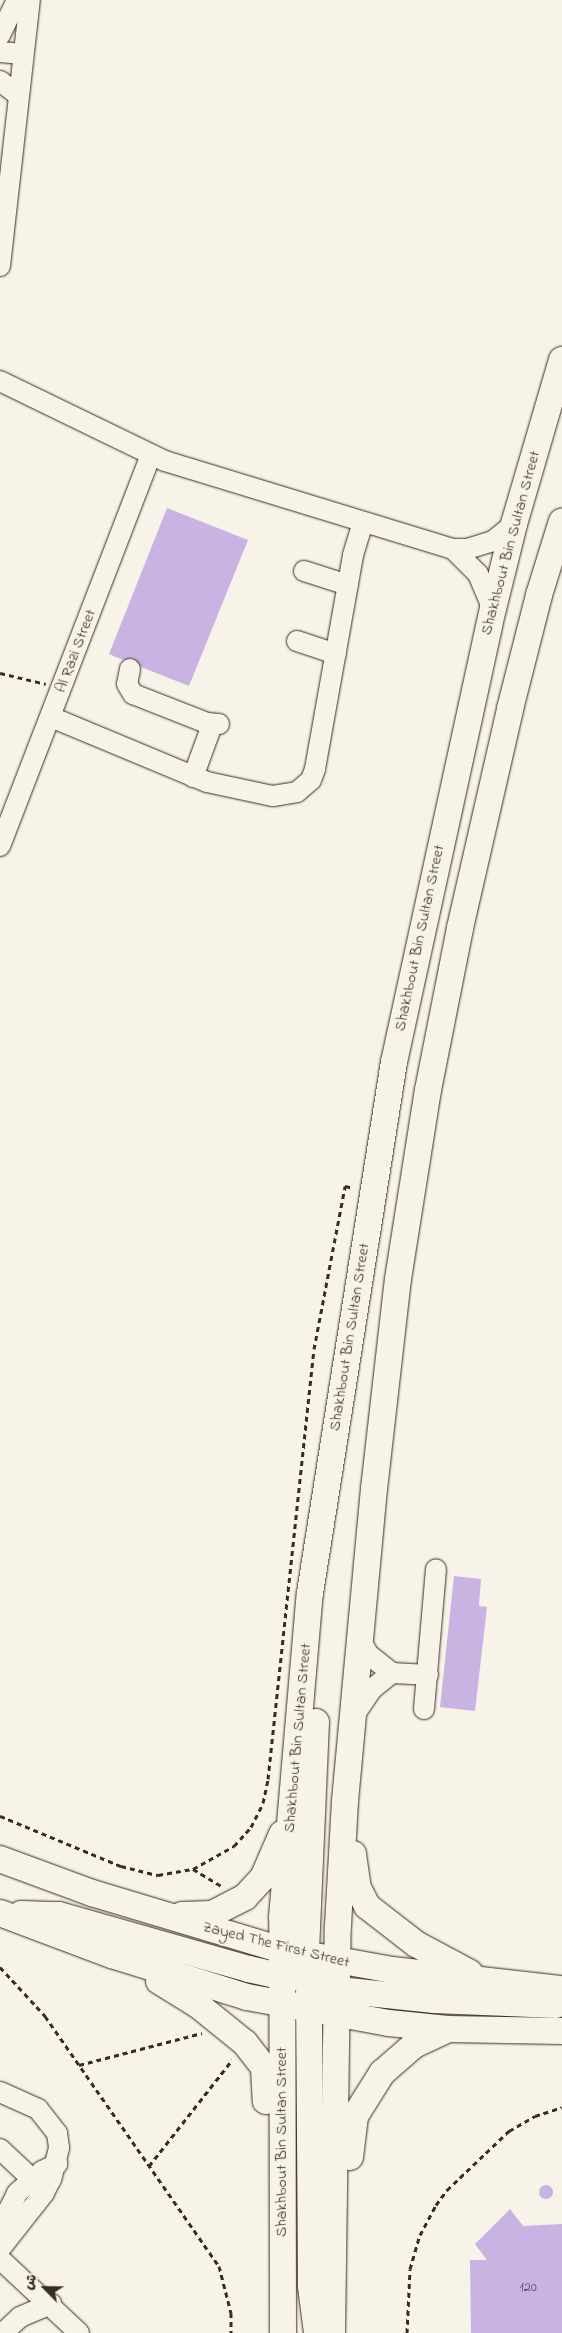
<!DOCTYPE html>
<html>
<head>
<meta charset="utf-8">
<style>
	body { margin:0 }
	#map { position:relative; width:562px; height:2333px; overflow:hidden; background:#f7f3e8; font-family:"Indie Flower","Playpen Sans Arabic",sans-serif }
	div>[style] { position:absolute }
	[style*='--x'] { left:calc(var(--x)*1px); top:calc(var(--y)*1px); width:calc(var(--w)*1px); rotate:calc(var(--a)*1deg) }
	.building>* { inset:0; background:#c9b3e2 }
	.round { border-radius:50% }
	.path>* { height:3px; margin-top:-1.5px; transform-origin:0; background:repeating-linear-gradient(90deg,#3b2a1e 0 5px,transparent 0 9px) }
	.roads { filter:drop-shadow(0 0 1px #3b2a1e) drop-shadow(0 0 1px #3b2a1e) }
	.minor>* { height:20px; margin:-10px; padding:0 10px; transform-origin:10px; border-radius:10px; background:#f7f3e8 }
	.major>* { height:26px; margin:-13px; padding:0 13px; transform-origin:13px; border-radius:13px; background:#f7f3e8 }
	span { translate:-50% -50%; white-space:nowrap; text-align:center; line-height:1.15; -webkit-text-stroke:4.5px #f7f3e8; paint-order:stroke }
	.number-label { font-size:14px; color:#5e4c4f }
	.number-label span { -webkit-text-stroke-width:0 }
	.street-label { font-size:16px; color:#3b2a1e }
	.north { position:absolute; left:20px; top:2263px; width:50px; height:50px; -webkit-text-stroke:4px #f7f3e8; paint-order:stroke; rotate:293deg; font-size:14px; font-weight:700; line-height:20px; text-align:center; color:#3b2a1e }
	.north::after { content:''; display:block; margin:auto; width:18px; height:22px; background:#3b2a1e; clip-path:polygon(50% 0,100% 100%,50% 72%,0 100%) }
</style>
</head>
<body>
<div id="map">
	<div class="building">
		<div style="clip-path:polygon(167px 508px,248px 540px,189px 686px,141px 667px,133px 658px,123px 660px,109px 654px)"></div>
		<div style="clip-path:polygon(454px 1576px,481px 1579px,479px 1606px,487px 1607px,475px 1711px,440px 1707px)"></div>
		<div class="round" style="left:539px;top:2185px;width:14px;height:14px"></div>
		<div style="clip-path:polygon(510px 2209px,523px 2226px,562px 2224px,562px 2333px,471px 2333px,470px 2260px,487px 2260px,475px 2244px)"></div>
	</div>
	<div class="path">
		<div style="--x:0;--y:673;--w:47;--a:13.4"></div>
		<div style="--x:0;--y:1816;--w:131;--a:22.5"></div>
		<div style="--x:121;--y:1866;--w:38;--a:14"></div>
		<div style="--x:158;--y:1875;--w:36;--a:-10"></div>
		<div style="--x:193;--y:1869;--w:47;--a:-29.3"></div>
		<div style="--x:234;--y:1846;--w:25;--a:-48"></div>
		<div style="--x:251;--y:1827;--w:27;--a:-63"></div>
		<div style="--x:263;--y:1803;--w:25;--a:-78"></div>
		<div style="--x:268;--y:1779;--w:432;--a:-83.9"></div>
		<div style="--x:314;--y:1349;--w:166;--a:-79.2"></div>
		<div style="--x:345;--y:1186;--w:9;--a:13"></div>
		<div style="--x:193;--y:1869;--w:33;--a:31"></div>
		<div style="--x:0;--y:1967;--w:67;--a:47.4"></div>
		<div style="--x:45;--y:2016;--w:305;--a:55.2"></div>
		<div style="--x:219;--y:2266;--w:49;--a:75.7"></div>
		<div style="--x:231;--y:2313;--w:20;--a:90"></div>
		<div style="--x:79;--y:2065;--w:127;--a:-14.6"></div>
		<div style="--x:149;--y:2166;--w:135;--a:-51.9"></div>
		<div style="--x:407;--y:2333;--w:64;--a:-87.3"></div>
		<div style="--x:410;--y:2269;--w:35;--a:-74"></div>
		<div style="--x:420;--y:2235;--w:34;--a:-62"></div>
		<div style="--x:436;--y:2205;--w:19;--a:-54"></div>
		<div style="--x:447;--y:2190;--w:86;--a:-43.6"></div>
		<div style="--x:509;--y:2131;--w:30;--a:-30"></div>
		<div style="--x:535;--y:2116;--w:28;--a:-18"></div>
	</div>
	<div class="roads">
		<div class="minor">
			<div style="--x:0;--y:35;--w:39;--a:-64"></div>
			<div style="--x:0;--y:52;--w:23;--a:5"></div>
			<div style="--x:0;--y:81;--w:23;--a:38"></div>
			<div style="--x:0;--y:266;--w:268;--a:-83.6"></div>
			<div style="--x:0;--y:381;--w:183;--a:25.9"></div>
			<div style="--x:165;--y:461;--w:301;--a:17"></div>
			<div style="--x:453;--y:549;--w:14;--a:0"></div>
			<div style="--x:467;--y:549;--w:27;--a:-17"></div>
			<div style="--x:493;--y:541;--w:27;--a:-39"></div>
			<div style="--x:453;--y:549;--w:35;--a:45"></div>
			<div style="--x:478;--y:574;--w:38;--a:67"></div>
			<div style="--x:304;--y:571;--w:46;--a:17.7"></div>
			<div style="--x:297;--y:641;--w:41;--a:18.4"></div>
			<div style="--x:130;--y:669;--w:15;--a:101"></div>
			<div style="--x:127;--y:684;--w:12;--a:59"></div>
			<div style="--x:133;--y:694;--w:79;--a:21.4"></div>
			<div style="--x:207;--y:723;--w:12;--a:5"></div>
			<div style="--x:51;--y:717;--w:169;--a:22.6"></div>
			<div style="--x:207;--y:782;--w:67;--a:12"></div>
			<div style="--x:273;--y:796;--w:24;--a:-9"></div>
			<div style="--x:297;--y:792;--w:18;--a:-41"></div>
			<div style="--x:311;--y:780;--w:12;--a:-70"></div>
			<div style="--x:315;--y:769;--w:217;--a:-79.9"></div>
			<div style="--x:353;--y:555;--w:34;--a:-73"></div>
			<div style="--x:193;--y:777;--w:55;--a:-69.9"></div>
			<div style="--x:0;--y:846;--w:419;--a:-68.9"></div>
			<div style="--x:359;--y:1638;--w:20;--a:60"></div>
			<div style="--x:369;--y:1655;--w:29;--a:38"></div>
			<div style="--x:392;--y:1673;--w:36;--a:3"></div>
			<div style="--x:424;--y:1709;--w:140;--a:-85.1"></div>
			<div style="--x:353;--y:1717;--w:34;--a:-56"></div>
			<div style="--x:372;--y:1689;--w:26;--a:-39"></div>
			<div style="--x:0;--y:2092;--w:42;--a:24.1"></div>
			<div style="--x:38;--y:2109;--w:31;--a:52"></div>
			<div style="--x:57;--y:2133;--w:15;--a:82"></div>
			<div style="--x:59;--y:2148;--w:32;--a:104"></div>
			<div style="--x:51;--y:2179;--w:16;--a:117"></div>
			<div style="--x:44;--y:2193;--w:71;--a:128.2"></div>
			<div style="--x:0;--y:2149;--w:44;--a:43.2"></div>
			<div style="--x:0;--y:2227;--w:38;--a:-63"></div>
			<div style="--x:17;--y:2193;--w:33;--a:-41"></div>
			<div style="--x:42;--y:2171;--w:17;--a:-25"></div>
			<div style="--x:0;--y:2259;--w:108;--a:43.1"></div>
			<div style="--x:3;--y:2333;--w:23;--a:-43"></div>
			<div style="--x:20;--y:2317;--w:34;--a:-23"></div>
		</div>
		<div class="major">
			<div style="--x:316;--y:1722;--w:232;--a:92.5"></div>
			<div style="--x:306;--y:1954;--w:35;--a:74"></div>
			<div style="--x:316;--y:1988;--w:33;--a:51"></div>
			<div style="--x:353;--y:1854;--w:34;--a:82"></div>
			<div style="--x:358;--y:1888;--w:20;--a:63"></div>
			<div style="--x:367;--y:1906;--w:62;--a:37.8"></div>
			<div style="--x:416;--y:1944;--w:61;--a:28.2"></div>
			<div style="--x:0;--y:1859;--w:98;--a:20.3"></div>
			<div style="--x:92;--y:1893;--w:198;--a:16.7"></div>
			<div style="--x:282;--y:1950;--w:112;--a:10.3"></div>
			<div style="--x:392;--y:1970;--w:171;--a:6.4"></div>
			<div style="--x:0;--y:1913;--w:120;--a:20.6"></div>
			<div style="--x:112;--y:1955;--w:141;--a:17.3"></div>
			<div style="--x:247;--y:1997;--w:144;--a:10.4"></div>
			<div style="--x:389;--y:2023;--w:59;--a:5.8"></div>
			<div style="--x:448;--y:2029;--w:114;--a:1"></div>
			<div style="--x:21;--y:1914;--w:38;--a:2"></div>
			<div style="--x:59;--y:1915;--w:198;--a:15.9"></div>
			<div style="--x:249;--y:1969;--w:35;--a:13"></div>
			<div style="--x:283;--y:1977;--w:17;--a:0"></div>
			<div style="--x:182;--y:1915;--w:30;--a:-2"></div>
			<div style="--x:212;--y:1914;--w:37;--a:-27"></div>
			<div style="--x:245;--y:1897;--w:26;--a:-47"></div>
			<div style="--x:263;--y:1878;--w:48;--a:-66.6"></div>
			<div style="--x:159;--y:1981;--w:46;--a:31.6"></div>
			<div style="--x:198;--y:2005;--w:60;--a:39"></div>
			<div style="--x:245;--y:2043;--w:31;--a:52"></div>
			<div style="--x:264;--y:2067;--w:34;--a:87"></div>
			<div style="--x:320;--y:1988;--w:115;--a:6"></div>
			<div style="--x:434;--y:2000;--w:122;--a:2.3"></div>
			<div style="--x:309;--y:1992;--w:294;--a:89.6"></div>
			<div style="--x:311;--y:2286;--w:47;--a:82.7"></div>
			<div style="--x:350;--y:2157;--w:41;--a:-83"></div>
			<div style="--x:355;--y:2116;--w:51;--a:-57.9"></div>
			<div style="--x:382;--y:2073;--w:43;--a:-41.2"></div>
			<div style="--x:414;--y:2045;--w:38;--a:-25"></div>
			<div style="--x:283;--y:2333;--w:416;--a:-90.1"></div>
			<div style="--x:282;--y:1917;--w:325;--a:-85.1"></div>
			<div style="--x:310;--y:1593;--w:538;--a:-81.01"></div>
			<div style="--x:394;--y:1062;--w:464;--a:-77.7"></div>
			<div style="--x:493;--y:609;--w:88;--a:-76.1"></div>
			<div style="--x:514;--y:524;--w:171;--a:-73.7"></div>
			<div style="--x:332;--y:2333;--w:407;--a:-89.2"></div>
			<div style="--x:338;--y:1926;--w:125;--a:-86.8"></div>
			<div style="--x:345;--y:1801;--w:313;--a:-84.7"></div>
			<div style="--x:374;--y:1489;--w:211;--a:-83.5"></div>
			<div style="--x:398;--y:1279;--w:191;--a:-81"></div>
			<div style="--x:428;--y:1090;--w:165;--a:-78.8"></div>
			<div style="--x:460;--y:928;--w:225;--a:-77.1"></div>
			<div style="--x:510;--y:709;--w:118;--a:-75.7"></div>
			<div style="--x:539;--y:595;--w:77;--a:-72.7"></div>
		</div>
	</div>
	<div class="number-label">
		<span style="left:528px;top:2288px">120</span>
	</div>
	<div class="street-label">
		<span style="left:511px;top:543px;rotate:-75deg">Shakhbout Bin Sultan Street</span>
		<span style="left:76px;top:651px;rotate:-69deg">Al Razi Street</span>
		<span style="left:420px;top:938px;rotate:-78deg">Shakhbout Bin Sultan Street</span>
		<span style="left:350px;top:1337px;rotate:-81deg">Shakhbout Bin Sultan Street</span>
		<span style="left:298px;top:1738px;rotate:-85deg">Shakhbout Bin Sultan Street</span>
		<span style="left:276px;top:1945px;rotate:14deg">Zayed The First Street</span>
		<span style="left:282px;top:2142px;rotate:-90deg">Shakhbout Bin Sultan Street</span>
	</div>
	<div class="north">ش</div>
</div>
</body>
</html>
